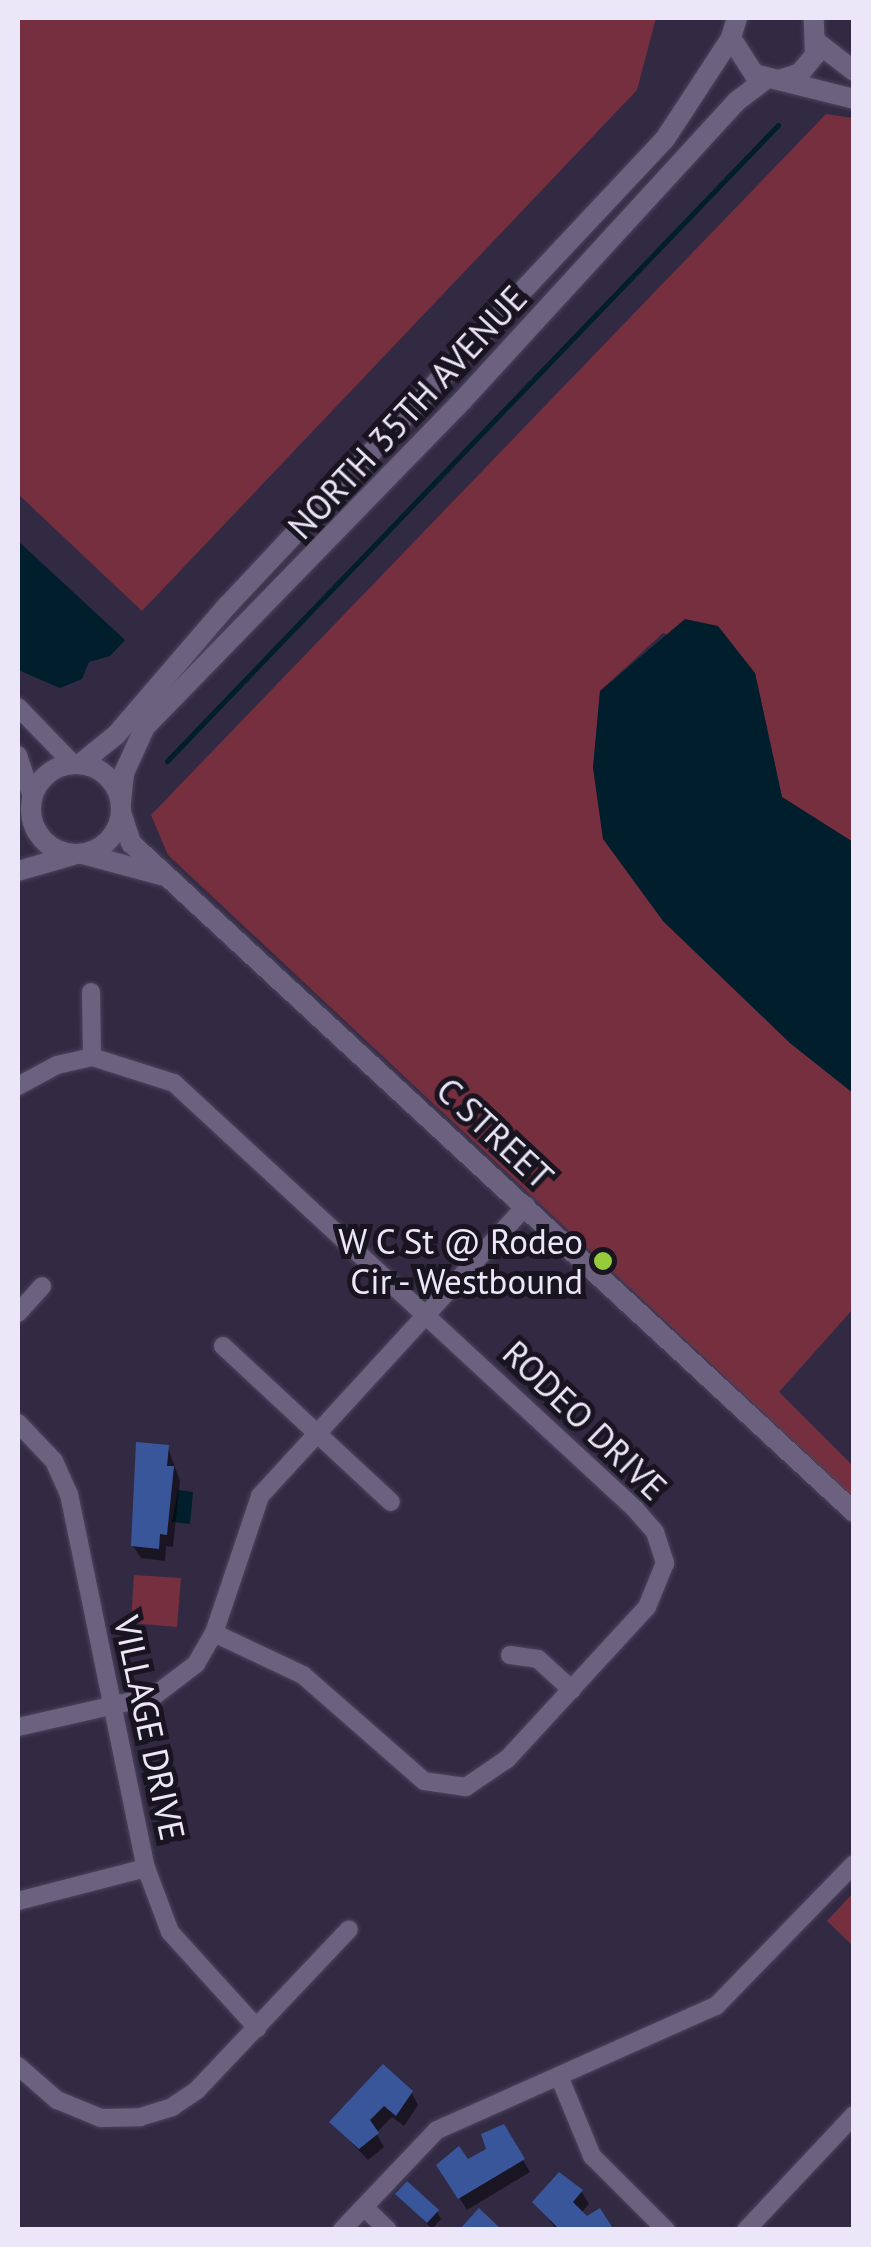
<!DOCTYPE html>
<html>
<head>
<meta charset="utf-8">
<style>
	body { margin:0 }
	#map { position:relative; width:871px; height:2247px; overflow:hidden; background:#322943; font-family:"PT Sans",sans-serif }
	div>[style] { position:absolute }
	[style*='--x'] { left:calc(var(--x)*1px); top:calc(var(--y)*1px); width:calc(var(--w)*1px); rotate:calc(var(--a)*1deg) }
	.green>* { inset:0; background:#762f3f }
	.water>* { inset:0; background:#001e2c }
	.shadow>* { inset:0; background:#0007 }
	.stream>* { height:5px; margin:-2.5px; padding:0 2.5px; transform-origin:2.5px; border-radius:2.5px; background:#001e2c }
	.building>* { inset:0; background:#3a569b }
	.roads { filter:drop-shadow(0 0 2px #4c445b) drop-shadow(0 0 2px #4c445b) }
	.minor>* { height:18px; margin:-9px; padding:0 9px; transform-origin:9px; border-radius:9px; background:#6c6280 }
	.tertiary>* { height:20px; margin:-10px; padding:0 10px; transform-origin:10px; border-radius:10px; background:#6c6280 }
	.tertiary>.ring { margin:-10px; padding:0; box-sizing:content-box; background:none; border:20px solid #6c6280; border-radius:50% }
	.dots>* { width:28px; height:28px; translate:-50% -50%; box-sizing:border-box; border:5px solid #181420; border-radius:50% }
	span { translate:-50% -50%; white-space:nowrap; text-align:center; line-height:1.15; -webkit-text-stroke:10px #181420; paint-order:stroke }
	.street-label { font-size:35px; color:#ece7f8 }
	.poi-label { font-size:35px; color:#ece7f8 }
	.right { translate:-100% -50%; text-align:right }
	.frame { position:absolute; inset:0; border:20px solid #ece7f8; pointer-events:none }
</style>
</head>
<body>
<div id="map">
	<div class="green">
		<div style="clip-path:polygon(18px 18px,656px 18px,637px 90px,142px 611px,18px 494px)"></div>
		<div style="clip-path:polygon(826px 114px,853px 118px,853px 842px,782px 797px,755px 673px,663px 633px,600px 691px,593px 768px,663px 921px,790px 1043px,853px 1093px,853px 1309px,779px 1392px,853px 1466px,853px 1497px,168px 855px,151px 815px)"></div>
		<div style="clip-path:polygon(134px 1575px,181px 1578px,177px 1627px,131px 1623px)"></div>
		<div style="clip-path:polygon(853px 1893px,853px 1946px,827px 1921px)"></div>
	</div>
	<div class="water">
		<div style="clip-path:polygon(18px 541px,125px 640px,110px 656px,89px 662px,82px 679px,60px 688px,18px 670px)"></div>
		<div style="clip-path:polygon(685px 619px,718px 626px,755px 673px,782px 797px,853px 842px,853px 1093px,790px 1043px,663px 921px,603px 839px,593px 768px,600px 691px)"></div>
		<div style="clip-path:polygon(178px 1490px,193px 1492px,190px 1524px,172px 1522px)"></div>
	</div>
	<div class="shadow">
		<div style="clip-path:polygon(168px 1448px,180px 1481px,173px 1547px,166px 1546px,165px 1561px,141px 1558px,133px 1546px)"></div>
		<div style="clip-path:polygon(411px 2092px,418px 2105px,404px 2126px,392px 2117px,376px 2133px,384px 2147px,368px 2160px,332px 2122px)"></div>
		<div style="clip-path:polygon(503px 2127px,530px 2172px,467px 2210px,440px 2166px,468px 2162px,489px 2150px)"></div>
		<div style="clip-path:polygon(581px 2191px,589px 2204px,581px 2213px,587px 2220px,595px 2212px,614px 2230px,557px 2230px,535px 2202px)"></div>
		<div style="clip-path:polygon(398px 2194px,437px 2212px,441px 2219px,432px 2229px)"></div>
	</div>
	<div class="stream">
		<div style="--x:167;--y:761;--w:882;--a:-46.15"></div>
	</div>
	<div class="building">
		<div style="clip-path:polygon(136px 1442px,169px 1445px,167px 1466px,174px 1466px,167px 1535px,160px 1534px,159px 1549px,131px 1546px)"></div>
		<div style="clip-path:polygon(383px 2064px,413px 2091px,396px 2116px,384px 2106px,370px 2120px,379px 2133px,359px 2149px,329px 2122px)"></div>
		<div style="clip-path:polygon(504px 2124px,525px 2159px,458px 2199px,436px 2165px,459px 2146px,468px 2159px,486px 2149px,481px 2134px)"></div>
		<div style="clip-path:polygon(559px 2172px,583px 2190px,573px 2202px,587px 2216px,600px 2208px,614px 2230px,560px 2230px,532px 2202px)"></div>
		<div style="clip-path:polygon(407px 2181px,439px 2210px,427px 2223px,395px 2194px)"></div>
		<div style="clip-path:polygon(479px 2208px,502px 2230px,459px 2230px)"></div>
	</div>
	<div class="roads">
		<div class="minor">
			<div style="--x:18;--y:707;--w:79;--a:46"></div>
			<div style="--x:18;--y:755;--w:44;--a:71.6"></div>
			<div style="--x:91;--y:992;--w:65;--a:89.1"></div>
			<div style="--x:18;--y:1086;--w:44;--a:-28.3"></div>
			<div style="--x:57;--y:1065;--w:36;--a:-13"></div>
			<div style="--x:92;--y:1057;--w:86;--a:17.6"></div>
			<div style="--x:174;--y:1083;--w:628;--a:42.74"></div>
			<div style="--x:635;--y:1509;--w:30;--a:49"></div>
			<div style="--x:655;--y:1532;--w:33;--a:72"></div>
			<div style="--x:665;--y:1563;--w:48;--a:112.2"></div>
			<div style="--x:647;--y:1607;--w:207;--a:132.6"></div>
			<div style="--x:507;--y:1759;--w:50;--a:145.7"></div>
			<div style="--x:466;--y:1787;--w:42;--a:-171.9"></div>
			<div style="--x:424;--y:1781;--w:161;--a:-138.8"></div>
			<div style="--x:303;--y:1675;--w:98;--a:-154.7"></div>
			<div style="--x:18;--y:1313;--w:36;--a:-48"></div>
			<div style="--x:223;--y:1346;--w:229;--a:42.9"></div>
			<div style="--x:18;--y:1423;--w:52;--a:46.5"></div>
			<div style="--x:54;--y:1461;--w:36;--a:66"></div>
			<div style="--x:69;--y:1494;--w:382;--a:78.4"></div>
			<div style="--x:146;--y:1868;--w:68;--a:69.4"></div>
			<div style="--x:170;--y:1932;--w:130;--a:47.8"></div>
			<div style="--x:510;--y:1655;--w:28;--a:8"></div>
			<div style="--x:538;--y:1659;--w:46;--a:42.4"></div>
			<div style="--x:18;--y:1727;--w:139;--a:-12.8"></div>
			<div style="--x:154;--y:1696;--w:53;--a:-37.3"></div>
			<div style="--x:196;--y:1664;--w:36;--a:-60"></div>
			<div style="--x:214;--y:1633;--w:145;--a:-71.4"></div>
			<div style="--x:260;--y:1496;--w:394;--a:-47.5"></div>
			<div style="--x:18;--y:1901;--w:132;--a:-14.5"></div>
			<div style="--x:18;--y:2066;--w:52;--a:41.1"></div>
			<div style="--x:57;--y:2100;--w:48;--a:22.2"></div>
			<div style="--x:101;--y:2118;--w:39;--a:-1"></div>
			<div style="--x:140;--y:2117;--w:34;--a:-17"></div>
			<div style="--x:172;--y:2107;--w:30;--a:-34"></div>
			<div style="--x:197;--y:2090;--w:221;--a:-46.6"></div>
			<div style="--x:559;--y:2076;--w:87;--a:67.6"></div>
			<div style="--x:592;--y:2156;--w:105;--a:45"></div>
			<div style="--x:364;--y:2207;--w:33;--a:44"></div>
			<div style="--x:342;--y:2230;--w:138;--a:-46.5"></div>
			<div style="--x:437;--y:2130;--w:305;--a:-24"></div>
			<div style="--x:716;--y:2006;--w:198;--a:-45.8"></div>
			<div style="--x:746;--y:2230;--w:158;--a:-46.8"></div>
		</div>
		<div class="tertiary">
			<div style="--x:737;--y:18;--w:21;--a:107"></div>
			<div style="--x:731;--y:38;--w:43;--a:57.4"></div>
			<div style="--x:754;--y:74;--w:103;--a:14"></div>
			<div style="--x:819;--y:44;--w:44;--a:37.6"></div>
			<div style="--x:779;--y:80;--w:22;--a:-18"></div>
			<div style="--x:800;--y:73;--w:23;--a:-50"></div>
			<div style="--x:815;--y:55;--w:37;--a:-92"></div>
			<div style="--x:80;--y:764;--w:46;--a:-38.9"></div>
			<div style="--x:116;--y:735;--w:172;--a:-49.3"></div>
			<div style="--x:228;--y:605;--w:639;--a:-46.84"></div>
			<div style="--x:665;--y:139;--w:121;--a:-56.8"></div>
			<div class="ring" style="left:31px;top:764px;width:70px;height:70px"></div>
			<div style="--x:121;--y:802;--w:29;--a:-84"></div>
			<div style="--x:124;--y:773;--w:51;--a:-65.5"></div>
			<div style="--x:145;--y:727;--w:455;--a:-45.8"></div>
			<div style="--x:462;--y:401;--w:407;--a:-47.5"></div>
			<div style="--x:737;--y:101;--w:36;--a:-37"></div>
			<div style="--x:121;--y:812;--w:33;--a:72"></div>
			<div style="--x:131;--y:843;--w:985;--a:42.78"></div>
			<div style="--x:83;--y:854;--w:81;--a:15.1"></div>
			<div style="--x:18;--y:871;--w:57;--a:-16.2"></div>
		</div>
	</div>
	<div class="dots">
		<div style="left:603px;top:1261px;background:#96cc3a"></div>
	</div>
	<div class="street-label">
		<span style="left:407px;top:412px;rotate:-47deg">NORTH 35TH AVENUE</span>
		<span style="left:495px;top:1133px;rotate:43deg">C STREET</span>
		<span style="left:585px;top:1420px;rotate:44deg">RODEO DRIVE</span>
		<span style="left:150px;top:1728px;rotate:78deg">VILLAGE DRIVE</span>
	</div>
	<div class="poi-label">
		<span class="right" style="left:583px;top:1261px">W C St @ Rodeo<br>Cir - Westbound</span>
	</div>
	<div class="frame"></div>
</div>
</body>
</html>
